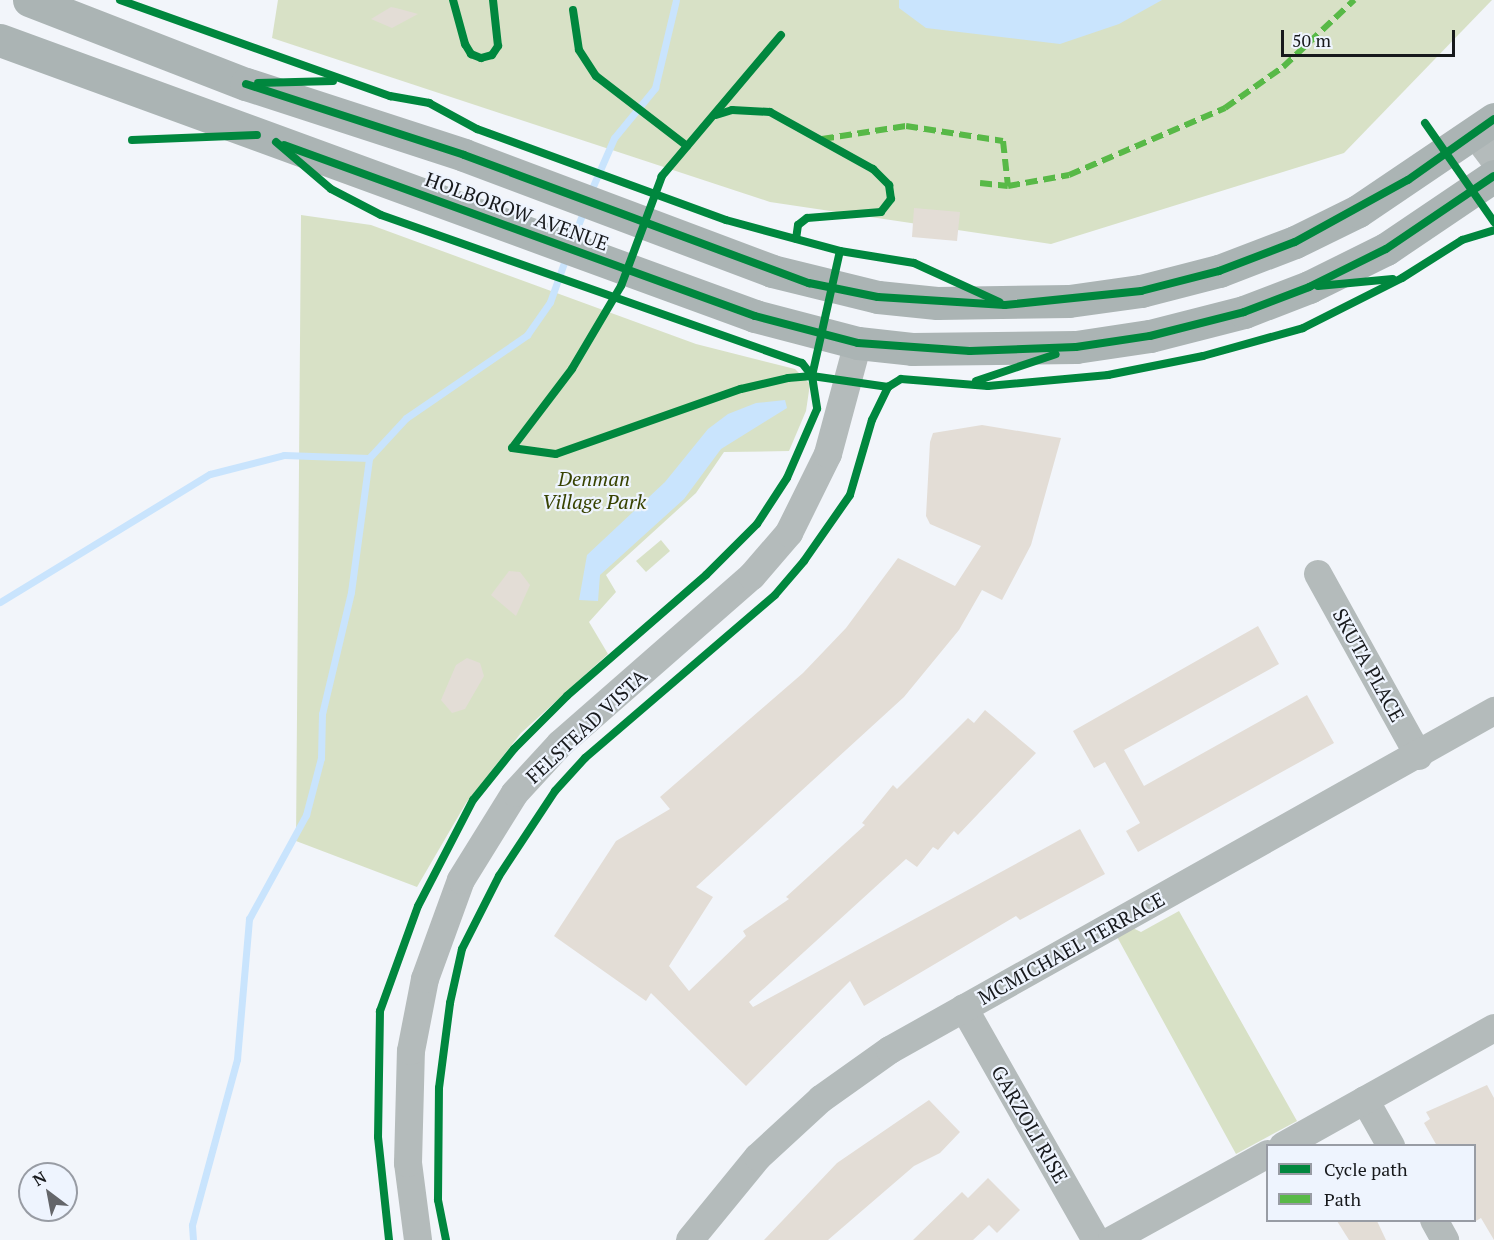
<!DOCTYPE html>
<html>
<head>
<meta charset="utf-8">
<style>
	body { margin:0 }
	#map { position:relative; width:1494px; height:1240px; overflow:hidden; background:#f2f5fa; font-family:"PT Serif",serif }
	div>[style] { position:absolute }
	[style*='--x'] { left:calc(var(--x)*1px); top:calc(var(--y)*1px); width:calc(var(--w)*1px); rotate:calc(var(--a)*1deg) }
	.green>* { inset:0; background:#d8e1c6 }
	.water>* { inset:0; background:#c9e4fd }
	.stream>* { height:7px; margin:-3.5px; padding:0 3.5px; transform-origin:3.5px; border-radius:3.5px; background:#c9e4fd }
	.building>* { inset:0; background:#e3ddd6 }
	.minor>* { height:28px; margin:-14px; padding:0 14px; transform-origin:14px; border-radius:14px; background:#b4bbbb }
	.major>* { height:33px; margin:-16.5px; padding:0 16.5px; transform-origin:16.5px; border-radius:16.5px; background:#abb4b4 }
	.quiet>* { height:6px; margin-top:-3px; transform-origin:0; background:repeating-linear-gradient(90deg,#58b947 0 12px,transparent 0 18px) }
	.cycleway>* { height:8px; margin:-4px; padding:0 4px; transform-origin:4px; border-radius:4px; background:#00873e }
	span { translate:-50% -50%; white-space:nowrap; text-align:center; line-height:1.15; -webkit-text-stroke:4.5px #eef4fe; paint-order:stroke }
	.street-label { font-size:20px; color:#17191c }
	.park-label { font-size:20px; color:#374200; font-style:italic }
	.legend { position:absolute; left:1266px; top:1144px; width:210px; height:78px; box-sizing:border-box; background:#eef4fe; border:2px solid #989ca4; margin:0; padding:8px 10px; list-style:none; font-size:18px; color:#17191c }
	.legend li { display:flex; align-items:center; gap:12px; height:30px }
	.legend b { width:30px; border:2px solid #989ca4 }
	.north { position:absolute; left:18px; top:1162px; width:60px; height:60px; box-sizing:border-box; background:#eef4fe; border:2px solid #989ca4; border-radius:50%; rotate:328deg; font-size:16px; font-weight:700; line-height:24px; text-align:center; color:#17191c }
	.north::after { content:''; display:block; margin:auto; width:21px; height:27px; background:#64666a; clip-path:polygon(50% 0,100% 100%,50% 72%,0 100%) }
	.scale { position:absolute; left:1281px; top:30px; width:174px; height:27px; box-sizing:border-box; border:3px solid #17191c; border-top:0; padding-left:8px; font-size:18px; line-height:21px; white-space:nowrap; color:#17191c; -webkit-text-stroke:4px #eef4fe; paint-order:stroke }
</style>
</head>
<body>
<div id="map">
	<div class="green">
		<div style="clip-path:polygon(278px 0,1492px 0,1344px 153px,1051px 244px,770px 202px,272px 38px)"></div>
		<div style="clip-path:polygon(301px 215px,371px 225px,696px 344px,795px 369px,810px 384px,806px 411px,789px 451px,724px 452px,696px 493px,606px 575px,616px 592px,589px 622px,608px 654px,521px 733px,466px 803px,417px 887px,296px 841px)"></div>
		<div style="clip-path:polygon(661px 540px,670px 551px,646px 572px,636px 561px)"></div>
		<div style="clip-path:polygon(1179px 911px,1297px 1121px,1236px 1154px,1116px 935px,1131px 927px,1141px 932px)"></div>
	</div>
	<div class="water">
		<div style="clip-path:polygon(899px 0,1162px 0,1119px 24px,1060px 44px,926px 28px,899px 8px)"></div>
		<div style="clip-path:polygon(785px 400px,787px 408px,721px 449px,684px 499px,600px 575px,598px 601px,579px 600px,587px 555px,665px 482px,708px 429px,728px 414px,756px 403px)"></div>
	</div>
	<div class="stream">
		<div style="--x:590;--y:193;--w:60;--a:-66.4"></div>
		<div style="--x:614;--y:138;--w:65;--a:-50.6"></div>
		<div style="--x:655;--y:88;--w:90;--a:-76.6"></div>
		<div style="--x:572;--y:241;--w:33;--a:-69"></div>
		<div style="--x:0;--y:602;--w:246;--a:-31.4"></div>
		<div style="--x:210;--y:474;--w:76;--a:-14.4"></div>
		<div style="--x:284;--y:455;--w:85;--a:2"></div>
		<div style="--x:193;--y:1240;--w:15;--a:-94"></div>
		<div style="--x:192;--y:1225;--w:172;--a:-74.8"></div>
		<div style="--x:237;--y:1059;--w:141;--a:-85.1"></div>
		<div style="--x:249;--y:919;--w:119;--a:-61.3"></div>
		<div style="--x:306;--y:815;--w:59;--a:-75.3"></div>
		<div style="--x:321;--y:758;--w:44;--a:-88.7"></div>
		<div style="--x:322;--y:714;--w:125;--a:-76.6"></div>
		<div style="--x:351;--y:592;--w:135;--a:-82.3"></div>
		<div style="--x:369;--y:458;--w:54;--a:-47.2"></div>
		<div style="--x:406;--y:418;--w:147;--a:-34.4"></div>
		<div style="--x:527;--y:335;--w:40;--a:-55.1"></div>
		<div style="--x:550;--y:302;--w:48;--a:-70.4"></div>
	</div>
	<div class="building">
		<div style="clip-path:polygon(391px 7px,396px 8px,418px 14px,392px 28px,371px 19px)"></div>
		<div style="clip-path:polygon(914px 208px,960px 212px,957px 241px,912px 237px)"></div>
		<div style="clip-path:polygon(982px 425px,1061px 438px,1031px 545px,1002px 600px,982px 590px,959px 630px,904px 697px,696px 887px,713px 897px,669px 966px,689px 991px,746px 936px,743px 931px,789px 899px,786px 897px,865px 825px,862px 823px,893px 785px,897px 789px,968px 718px,974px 723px,985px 710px,1036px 753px,958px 835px,954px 831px,938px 850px,933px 847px,917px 867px,906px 859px,749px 1002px,753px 1007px,1080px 829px,1105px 874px,1020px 920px,1016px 916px,864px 1006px,850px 981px,746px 1086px,651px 993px,646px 1001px,554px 936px,616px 841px,670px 809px,660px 797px,803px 673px,846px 628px,898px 558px,955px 586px,981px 546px,930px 524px,926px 516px,930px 442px,933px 433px)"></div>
		<div style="clip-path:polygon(509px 571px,520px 572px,530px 585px,516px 616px,491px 595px)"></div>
		<div style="clip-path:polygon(1258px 626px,1279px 664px,1124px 750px,1144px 786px,1307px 695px,1334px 743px,1138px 852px,1126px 831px,1140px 823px,1105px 762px,1094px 768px,1073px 731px)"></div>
		<div style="clip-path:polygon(467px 658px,480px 663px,484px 676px,465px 709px,452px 713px,441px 700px,456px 665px)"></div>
		<div style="clip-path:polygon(1487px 1085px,1494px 1098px,1494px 1240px,1481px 1218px,1474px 1222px,1474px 1146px,1437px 1146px,1424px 1123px,1430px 1119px,1426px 1112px)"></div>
		<div style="clip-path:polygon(929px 1100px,960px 1132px,940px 1153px,914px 1166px,828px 1240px,764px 1240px,837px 1163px)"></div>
		<div style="clip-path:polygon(988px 1178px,1020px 1210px,997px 1233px,989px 1225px,973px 1240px,913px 1240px,962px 1192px,968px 1198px)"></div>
		<div style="clip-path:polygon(1337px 1221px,1377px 1221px,1386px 1240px,1349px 1240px)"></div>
	</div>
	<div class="minor">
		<div style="--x:1474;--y:133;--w:34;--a:53"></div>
		<div style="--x:1318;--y:574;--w:208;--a:61"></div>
		<div style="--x:964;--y:1008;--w:267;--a:60.4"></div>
		<div style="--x:1365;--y:1100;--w:53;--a:60.5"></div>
		<div style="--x:1283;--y:1146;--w:242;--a:-29.2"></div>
		<div style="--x:1434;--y:1220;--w:23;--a:61"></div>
		<div style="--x:418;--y:1240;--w:78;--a:-97.4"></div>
		<div style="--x:408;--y:1163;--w:112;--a:-88.5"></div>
		<div style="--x:411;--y:1051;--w:73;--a:-79"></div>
		<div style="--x:425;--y:979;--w:105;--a:-70"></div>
		<div style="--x:461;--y:880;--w:102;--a:-58.2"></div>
		<div style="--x:515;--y:793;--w:67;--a:-47.4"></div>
		<div style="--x:560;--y:744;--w:255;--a:-41.2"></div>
		<div style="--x:752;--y:576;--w:57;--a:-49.3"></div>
		<div style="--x:789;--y:533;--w:88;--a:-63.7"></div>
		<div style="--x:828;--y:454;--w:115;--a:-74.9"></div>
		<div style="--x:690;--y:1240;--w:107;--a:-50.7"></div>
		<div style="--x:758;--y:1157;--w:86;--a:-42.6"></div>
		<div style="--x:821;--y:1099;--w:85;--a:-35.4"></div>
		<div style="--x:890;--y:1050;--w:693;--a:-29.3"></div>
		<div style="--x:1112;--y:1240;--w:178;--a:-28.9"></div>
	</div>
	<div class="major">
		<div style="--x:29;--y:0;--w:233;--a:21.2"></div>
		<div style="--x:246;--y:84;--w:229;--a:18"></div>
		<div style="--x:464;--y:155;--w:329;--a:20.6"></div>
		<div style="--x:772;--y:271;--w:109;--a:13.8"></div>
		<div style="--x:878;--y:297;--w:59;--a:5.8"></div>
		<div style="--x:937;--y:303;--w:132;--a:-0.9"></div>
		<div style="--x:1069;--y:301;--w:73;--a:-7.9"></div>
		<div style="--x:1141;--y:291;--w:81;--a:-14.4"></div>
		<div style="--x:1219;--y:271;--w:81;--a:-20.9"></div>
		<div style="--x:1295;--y:242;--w:70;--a:-26.2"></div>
		<div style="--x:1358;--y:211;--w:164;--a:-34.1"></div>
		<div style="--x:0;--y:40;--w:804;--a:20.08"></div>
		<div style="--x:755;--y:316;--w:106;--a:14.7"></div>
		<div style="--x:858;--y:343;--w:54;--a:6.3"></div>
		<div style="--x:912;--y:349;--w:164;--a:-0.7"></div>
		<div style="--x:1076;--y:347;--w:75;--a:-8.5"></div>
		<div style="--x:1150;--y:336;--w:97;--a:-14.3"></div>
		<div style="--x:1244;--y:312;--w:70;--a:-21"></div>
		<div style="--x:1309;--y:287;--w:86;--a:-26.3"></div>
		<div style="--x:1386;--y:249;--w:130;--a:-34.1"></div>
	</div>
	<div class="quiet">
		<div style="--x:822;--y:139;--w:85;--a:-8.8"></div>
		<div style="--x:906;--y:126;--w:98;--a:8.8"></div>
		<div style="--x:1003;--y:141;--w:45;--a:83.7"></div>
		<div style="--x:980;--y:183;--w:28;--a:6"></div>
		<div style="--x:1008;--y:186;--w:62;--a:-10.2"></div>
		<div style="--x:1069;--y:175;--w:170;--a:-23.2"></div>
		<div style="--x:1225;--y:108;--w:71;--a:-35.3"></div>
		<div style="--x:1283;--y:67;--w:98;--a:-43.3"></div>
	</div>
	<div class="cycleway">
		<div style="--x:120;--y:0;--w:287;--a:19.6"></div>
		<div style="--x:390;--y:96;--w:40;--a:10"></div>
		<div style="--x:429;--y:103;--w:55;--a:28.4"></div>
		<div style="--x:477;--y:129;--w:265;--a:20.1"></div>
		<div style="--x:726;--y:220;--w:118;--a:15.2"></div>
		<div style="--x:840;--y:251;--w:75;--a:9.2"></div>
		<div style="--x:914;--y:263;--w:94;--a:24.6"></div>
		<div style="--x:453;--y:0;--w:46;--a:74.7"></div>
		<div style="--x:465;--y:44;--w:12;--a:59"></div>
		<div style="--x:471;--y:54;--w:11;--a:22"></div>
		<div style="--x:481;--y:58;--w:11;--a:-15"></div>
		<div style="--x:492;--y:55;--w:11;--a:-56"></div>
		<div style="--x:498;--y:46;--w:46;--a:-96.2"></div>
		<div style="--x:573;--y:10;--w:40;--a:81.5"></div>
		<div style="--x:579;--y:50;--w:31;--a:57"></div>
		<div style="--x:596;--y:76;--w:115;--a:37.6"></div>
		<div style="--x:781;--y:35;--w:185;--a:130.2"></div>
		<div style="--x:662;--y:176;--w:117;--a:110.4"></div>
		<div style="--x:621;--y:286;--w:96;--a:120.6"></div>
		<div style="--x:572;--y:369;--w:99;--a:127.2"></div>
		<div style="--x:512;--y:448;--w:44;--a:7.8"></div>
		<div style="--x:556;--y:454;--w:196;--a:-19.4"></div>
		<div style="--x:741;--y:389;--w:48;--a:-13.2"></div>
		<div style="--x:788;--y:378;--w:24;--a:-5"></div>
		<div style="--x:812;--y:376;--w:77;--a:8.2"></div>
		<div style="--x:258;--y:83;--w:75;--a:-1.5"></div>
		<div style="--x:246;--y:84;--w:229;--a:18"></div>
		<div style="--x:464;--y:155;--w:368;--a:20.4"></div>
		<div style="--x:809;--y:283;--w:70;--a:11.5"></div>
		<div style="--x:878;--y:297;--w:127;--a:3.6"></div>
		<div style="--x:1005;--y:305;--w:137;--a:-5.9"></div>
		<div style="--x:1141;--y:291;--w:81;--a:-14.4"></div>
		<div style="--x:1219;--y:271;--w:81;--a:-20.9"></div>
		<div style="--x:1295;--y:242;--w:129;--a:-28.8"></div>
		<div style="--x:1408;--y:180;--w:105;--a:-35.3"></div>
		<div style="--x:716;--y:115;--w:17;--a:-17"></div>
		<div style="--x:732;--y:110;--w:38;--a:3"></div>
		<div style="--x:770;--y:112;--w:118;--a:29"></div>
		<div style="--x:873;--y:169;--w:23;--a:45"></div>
		<div style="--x:889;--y:185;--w:14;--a:82"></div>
		<div style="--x:891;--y:199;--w:16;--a:128"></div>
		<div style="--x:881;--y:212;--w:74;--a:175.4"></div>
		<div style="--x:807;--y:218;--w:11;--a:142"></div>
		<div style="--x:798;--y:225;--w:14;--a:98"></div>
		<div style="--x:1425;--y:123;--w:121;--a:55.1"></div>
		<div style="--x:132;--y:140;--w:125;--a:-2.3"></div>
		<div style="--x:276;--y:142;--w:72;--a:40.5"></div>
		<div style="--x:331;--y:189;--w:56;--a:27.5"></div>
		<div style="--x:381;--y:215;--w:446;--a:19.4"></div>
		<div style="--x:802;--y:363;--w:16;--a:52"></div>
		<div style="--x:812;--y:376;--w:33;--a:81"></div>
		<div style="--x:817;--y:409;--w:75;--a:113.5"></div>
		<div style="--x:787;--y:478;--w:55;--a:123.1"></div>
		<div style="--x:757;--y:524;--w:72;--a:135"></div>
		<div style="--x:706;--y:575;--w:184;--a:139"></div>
		<div style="--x:567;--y:696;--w:75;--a:135"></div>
		<div style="--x:514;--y:749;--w:65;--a:128.8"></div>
		<div style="--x:473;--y:800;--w:119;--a:117.4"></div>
		<div style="--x:418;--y:906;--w:112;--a:109.9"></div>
		<div style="--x:380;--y:1011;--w:126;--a:90.9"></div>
		<div style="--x:378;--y:1137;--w:104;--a:83.9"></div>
		<div style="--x:284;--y:145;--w:501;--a:19.95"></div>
		<div style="--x:755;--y:316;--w:106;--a:14.7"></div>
		<div style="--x:858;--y:343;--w:112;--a:4.1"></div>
		<div style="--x:970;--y:351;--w:106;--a:-2.2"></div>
		<div style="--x:1076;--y:347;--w:75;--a:-8.5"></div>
		<div style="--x:1150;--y:336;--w:97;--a:-14.3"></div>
		<div style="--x:1244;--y:312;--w:70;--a:-21"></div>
		<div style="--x:1309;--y:287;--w:86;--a:-26.3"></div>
		<div style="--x:1386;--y:249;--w:130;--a:-34.1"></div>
		<div style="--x:1318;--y:286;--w:75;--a:-5.3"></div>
		<div style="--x:812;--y:376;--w:128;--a:-77.4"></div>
		<div style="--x:976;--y:381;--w:84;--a:-18.6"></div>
		<div style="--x:446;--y:1240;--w:41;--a:-101.3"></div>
		<div style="--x:438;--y:1200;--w:112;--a:-89.5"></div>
		<div style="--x:439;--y:1088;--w:86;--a:-82.6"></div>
		<div style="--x:450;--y:1003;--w:55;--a:-77.5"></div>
		<div style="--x:462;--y:949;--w:82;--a:-63.1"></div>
		<div style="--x:499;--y:876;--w:102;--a:-56.6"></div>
		<div style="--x:555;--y:791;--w:45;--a:-47.7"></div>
		<div style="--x:585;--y:758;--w:250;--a:-40.6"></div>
		<div style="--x:775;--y:595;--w:45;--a:-49.5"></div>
		<div style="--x:804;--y:561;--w:80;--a:-55.1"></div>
		<div style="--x:850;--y:495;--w:78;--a:-73.7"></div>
		<div style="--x:872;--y:420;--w:37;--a:-64"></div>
		<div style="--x:888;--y:387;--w:15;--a:-32"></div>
		<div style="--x:901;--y:379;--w:87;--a:4.6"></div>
		<div style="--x:988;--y:386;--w:121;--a:-5.2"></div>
		<div style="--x:1108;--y:375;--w:97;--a:-11.3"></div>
		<div style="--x:1203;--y:356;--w:104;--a:-15.6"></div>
		<div style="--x:1303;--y:328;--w:111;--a:-26.8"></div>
		<div style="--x:1402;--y:278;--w:71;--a:-32.3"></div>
		<div style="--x:1462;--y:240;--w:34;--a:-17"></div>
	</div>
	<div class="street-label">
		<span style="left:517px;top:211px;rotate:20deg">HOLBOROW AVENUE</span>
		<span style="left:1369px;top:665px;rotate:61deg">SKUTA PLACE</span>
		<span style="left:586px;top:726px;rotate:-43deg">FELSTEAD VISTA</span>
		<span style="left:1071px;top:948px;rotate:-29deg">MCMICHAEL TERRACE</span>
		<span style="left:1030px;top:1124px;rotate:60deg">GARZOLI RISE</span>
	</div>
	<div class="park-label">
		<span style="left:594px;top:490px">Denman<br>Village Park</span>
	</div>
	<ul class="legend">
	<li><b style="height:8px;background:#00873e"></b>Cycle path</li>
	<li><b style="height:8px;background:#58b947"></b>Path</li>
	</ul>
	<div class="north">N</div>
	<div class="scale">50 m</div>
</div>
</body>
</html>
